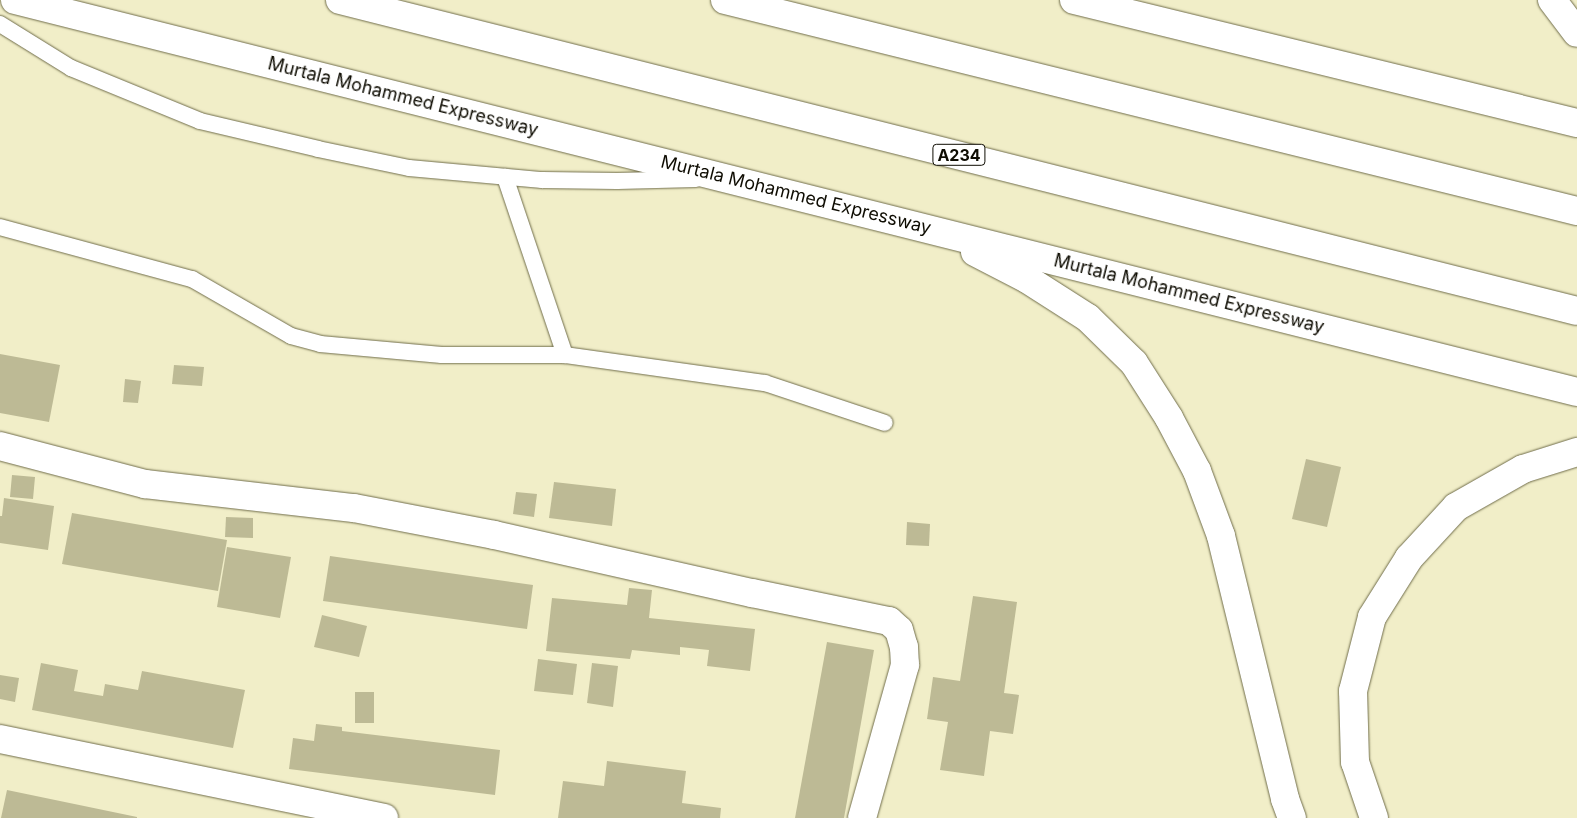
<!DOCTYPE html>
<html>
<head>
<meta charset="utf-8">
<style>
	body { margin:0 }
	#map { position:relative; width:1577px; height:818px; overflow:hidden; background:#f1eec8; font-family:Inter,sans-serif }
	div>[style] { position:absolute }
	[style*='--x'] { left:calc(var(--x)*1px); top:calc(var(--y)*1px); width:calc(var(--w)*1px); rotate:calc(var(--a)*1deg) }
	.building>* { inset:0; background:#bdba95 }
	.roads { filter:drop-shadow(0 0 1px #706d4b) drop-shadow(0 0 1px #706d4b) }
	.service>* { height:16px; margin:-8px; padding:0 8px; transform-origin:8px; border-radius:8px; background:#fff }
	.minor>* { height:28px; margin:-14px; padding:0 14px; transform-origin:14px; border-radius:14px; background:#fff }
	.trunk>* { height:28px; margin:-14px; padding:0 14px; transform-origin:14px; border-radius:14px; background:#fff }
	.motorway>* { height:28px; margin:-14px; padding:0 14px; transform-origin:14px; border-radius:14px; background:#fff }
	span { translate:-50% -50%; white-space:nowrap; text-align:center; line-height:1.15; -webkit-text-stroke:4.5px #fff; paint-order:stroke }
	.shield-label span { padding:1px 4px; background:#fff; border:1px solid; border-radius:4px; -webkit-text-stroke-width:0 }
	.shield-label { font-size:16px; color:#0e0c02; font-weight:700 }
	.street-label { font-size:18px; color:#0e0c02 }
</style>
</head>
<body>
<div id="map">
	<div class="building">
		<div style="clip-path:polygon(0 354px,60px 365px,49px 422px,0 413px)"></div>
		<div style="clip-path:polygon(174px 365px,204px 367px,202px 386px,172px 384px)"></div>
		<div style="clip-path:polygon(125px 379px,141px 381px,138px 403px,123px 402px)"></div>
		<div style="clip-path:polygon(1306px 459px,1341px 467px,1327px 527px,1292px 519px)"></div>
		<div style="clip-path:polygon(12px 475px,35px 477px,33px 499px,10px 497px)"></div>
		<div style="clip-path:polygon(554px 482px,616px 489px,612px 526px,549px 518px)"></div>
		<div style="clip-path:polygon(516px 492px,537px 494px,534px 517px,513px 514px)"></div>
		<div style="clip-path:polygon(4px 498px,54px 506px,48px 550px,0 543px,0 516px,2px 516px)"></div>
		<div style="clip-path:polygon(72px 513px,227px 540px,218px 591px,62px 564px)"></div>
		<div style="clip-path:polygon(226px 517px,253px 518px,253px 538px,225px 537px)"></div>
		<div style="clip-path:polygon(907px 522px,930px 524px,929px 546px,906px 545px)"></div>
		<div style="clip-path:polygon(227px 547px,291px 557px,280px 618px,217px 607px)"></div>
		<div style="clip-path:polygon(330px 556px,533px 585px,527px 629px,323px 601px)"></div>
		<div style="clip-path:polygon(629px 588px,652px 590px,649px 618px,755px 629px,750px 671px,707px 666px,709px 650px,680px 647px,680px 655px,632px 650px,630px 659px,546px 651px,552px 598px,627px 605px)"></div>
		<div style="clip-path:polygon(973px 596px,1017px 602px,1004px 693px,1019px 695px,1013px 734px,990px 731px,984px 776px,940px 770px,948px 722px,927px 719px,933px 677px,960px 681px)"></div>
		<div style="clip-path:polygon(322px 615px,367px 626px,359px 657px,314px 647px)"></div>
		<div style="clip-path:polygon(827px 642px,874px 650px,844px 818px,795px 818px)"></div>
		<div style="clip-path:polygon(538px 659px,577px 664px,573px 695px,534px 691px)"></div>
		<div style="clip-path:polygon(41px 663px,78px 670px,74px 691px,103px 696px,105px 684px,138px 690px,142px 671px,245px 690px,233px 748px,32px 710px)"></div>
		<div style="clip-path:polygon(592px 663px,618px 666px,613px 707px,587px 703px)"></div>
		<div style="clip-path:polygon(0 675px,19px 678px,15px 702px,0 699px)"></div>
		<div style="clip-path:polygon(355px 692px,374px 692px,374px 723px,355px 723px)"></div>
		<div style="clip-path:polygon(316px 724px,342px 727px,342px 731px,500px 750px,495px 795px,289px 769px,293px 738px,314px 741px)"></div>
		<div style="clip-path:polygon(607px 761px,686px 771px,682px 803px,721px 808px,720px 818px,558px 818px,563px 781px,604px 786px)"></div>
		<div style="clip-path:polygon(7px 790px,137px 817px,137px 818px,1px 818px)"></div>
	</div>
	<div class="roads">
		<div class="service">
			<div style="--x:0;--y:24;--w:84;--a:31.8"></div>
			<div style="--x:71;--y:68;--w:139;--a:22.3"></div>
			<div style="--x:200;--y:121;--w:121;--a:13.3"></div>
			<div style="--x:318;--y:149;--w:93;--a:11.8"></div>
			<div style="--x:409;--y:168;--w:134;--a:5.2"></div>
			<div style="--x:542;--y:180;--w:75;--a:0.8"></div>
			<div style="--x:617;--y:181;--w:79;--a:-1.5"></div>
			<div style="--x:505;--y:177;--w:188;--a:71.4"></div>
			<div style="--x:0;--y:227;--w:199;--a:15.2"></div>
			<div style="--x:192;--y:279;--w:114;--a:29.9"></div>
			<div style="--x:291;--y:336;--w:30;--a:15"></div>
			<div style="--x:320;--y:344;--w:122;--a:5.2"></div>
			<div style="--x:442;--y:355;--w:123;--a:0"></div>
			<div style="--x:565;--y:355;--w:202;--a:8"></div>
			<div style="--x:765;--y:383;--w:126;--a:18.4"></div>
		</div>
		<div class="minor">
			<div style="--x:0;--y:446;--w:150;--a:14.7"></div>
			<div style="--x:145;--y:484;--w:210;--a:6.6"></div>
			<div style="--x:354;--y:508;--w:143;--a:10.9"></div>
			<div style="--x:494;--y:535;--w:264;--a:12.7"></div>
			<div style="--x:752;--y:593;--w:140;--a:11.6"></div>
			<div style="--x:889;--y:621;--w:13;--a:42"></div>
			<div style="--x:899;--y:630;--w:18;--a:74"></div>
			<div style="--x:904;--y:647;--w:18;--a:87"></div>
			<div style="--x:905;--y:665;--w:159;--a:105.7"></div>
			<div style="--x:0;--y:739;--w:392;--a:11.6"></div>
		</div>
		<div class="trunk">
			<div style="--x:15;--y:0;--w:1610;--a:14.09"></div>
			<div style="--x:1074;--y:0;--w:518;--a:13.74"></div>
			<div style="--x:1552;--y:0;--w:41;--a:52.9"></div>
			<div style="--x:975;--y:252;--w:59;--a:27.4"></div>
			<div style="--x:1027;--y:279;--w:72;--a:32.6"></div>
			<div style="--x:1088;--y:318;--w:64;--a:44.4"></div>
			<div style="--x:1134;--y:363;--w:65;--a:57.5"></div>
			<div style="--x:1169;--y:418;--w:60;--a:62.2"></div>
			<div style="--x:1197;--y:471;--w:69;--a:69.7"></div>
			<div style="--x:1221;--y:536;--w:271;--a:76.3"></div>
			<div style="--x:1285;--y:799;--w:20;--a:70"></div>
			<div style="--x:1374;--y:818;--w:59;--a:-108.7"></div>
			<div style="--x:1355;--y:762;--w:71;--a:-91.6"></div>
			<div style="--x:1353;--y:691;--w:76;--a:-75.6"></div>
			<div style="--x:1372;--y:617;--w:70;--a:-57.9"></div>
			<div style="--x:1409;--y:558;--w:69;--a:-47.3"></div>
			<div style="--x:1456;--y:507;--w:77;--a:-29.6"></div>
			<div style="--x:1523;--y:469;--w:57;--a:-17.5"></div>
		</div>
		<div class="motorway">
			<div style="--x:340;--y:0;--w:1275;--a:14.11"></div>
			<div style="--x:725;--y:0;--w:878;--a:13.91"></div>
		</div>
	</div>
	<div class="shield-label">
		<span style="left:959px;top:155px">A234</span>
	</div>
	<div class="street-label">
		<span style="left:403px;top:97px;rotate:14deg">Murtala Mohammed Expressway</span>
		<span style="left:796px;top:195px;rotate:14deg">Murtala Mohammed Expressway</span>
		<span style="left:1189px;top:294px;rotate:14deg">Murtala Mohammed Expressway</span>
	</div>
</div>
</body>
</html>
